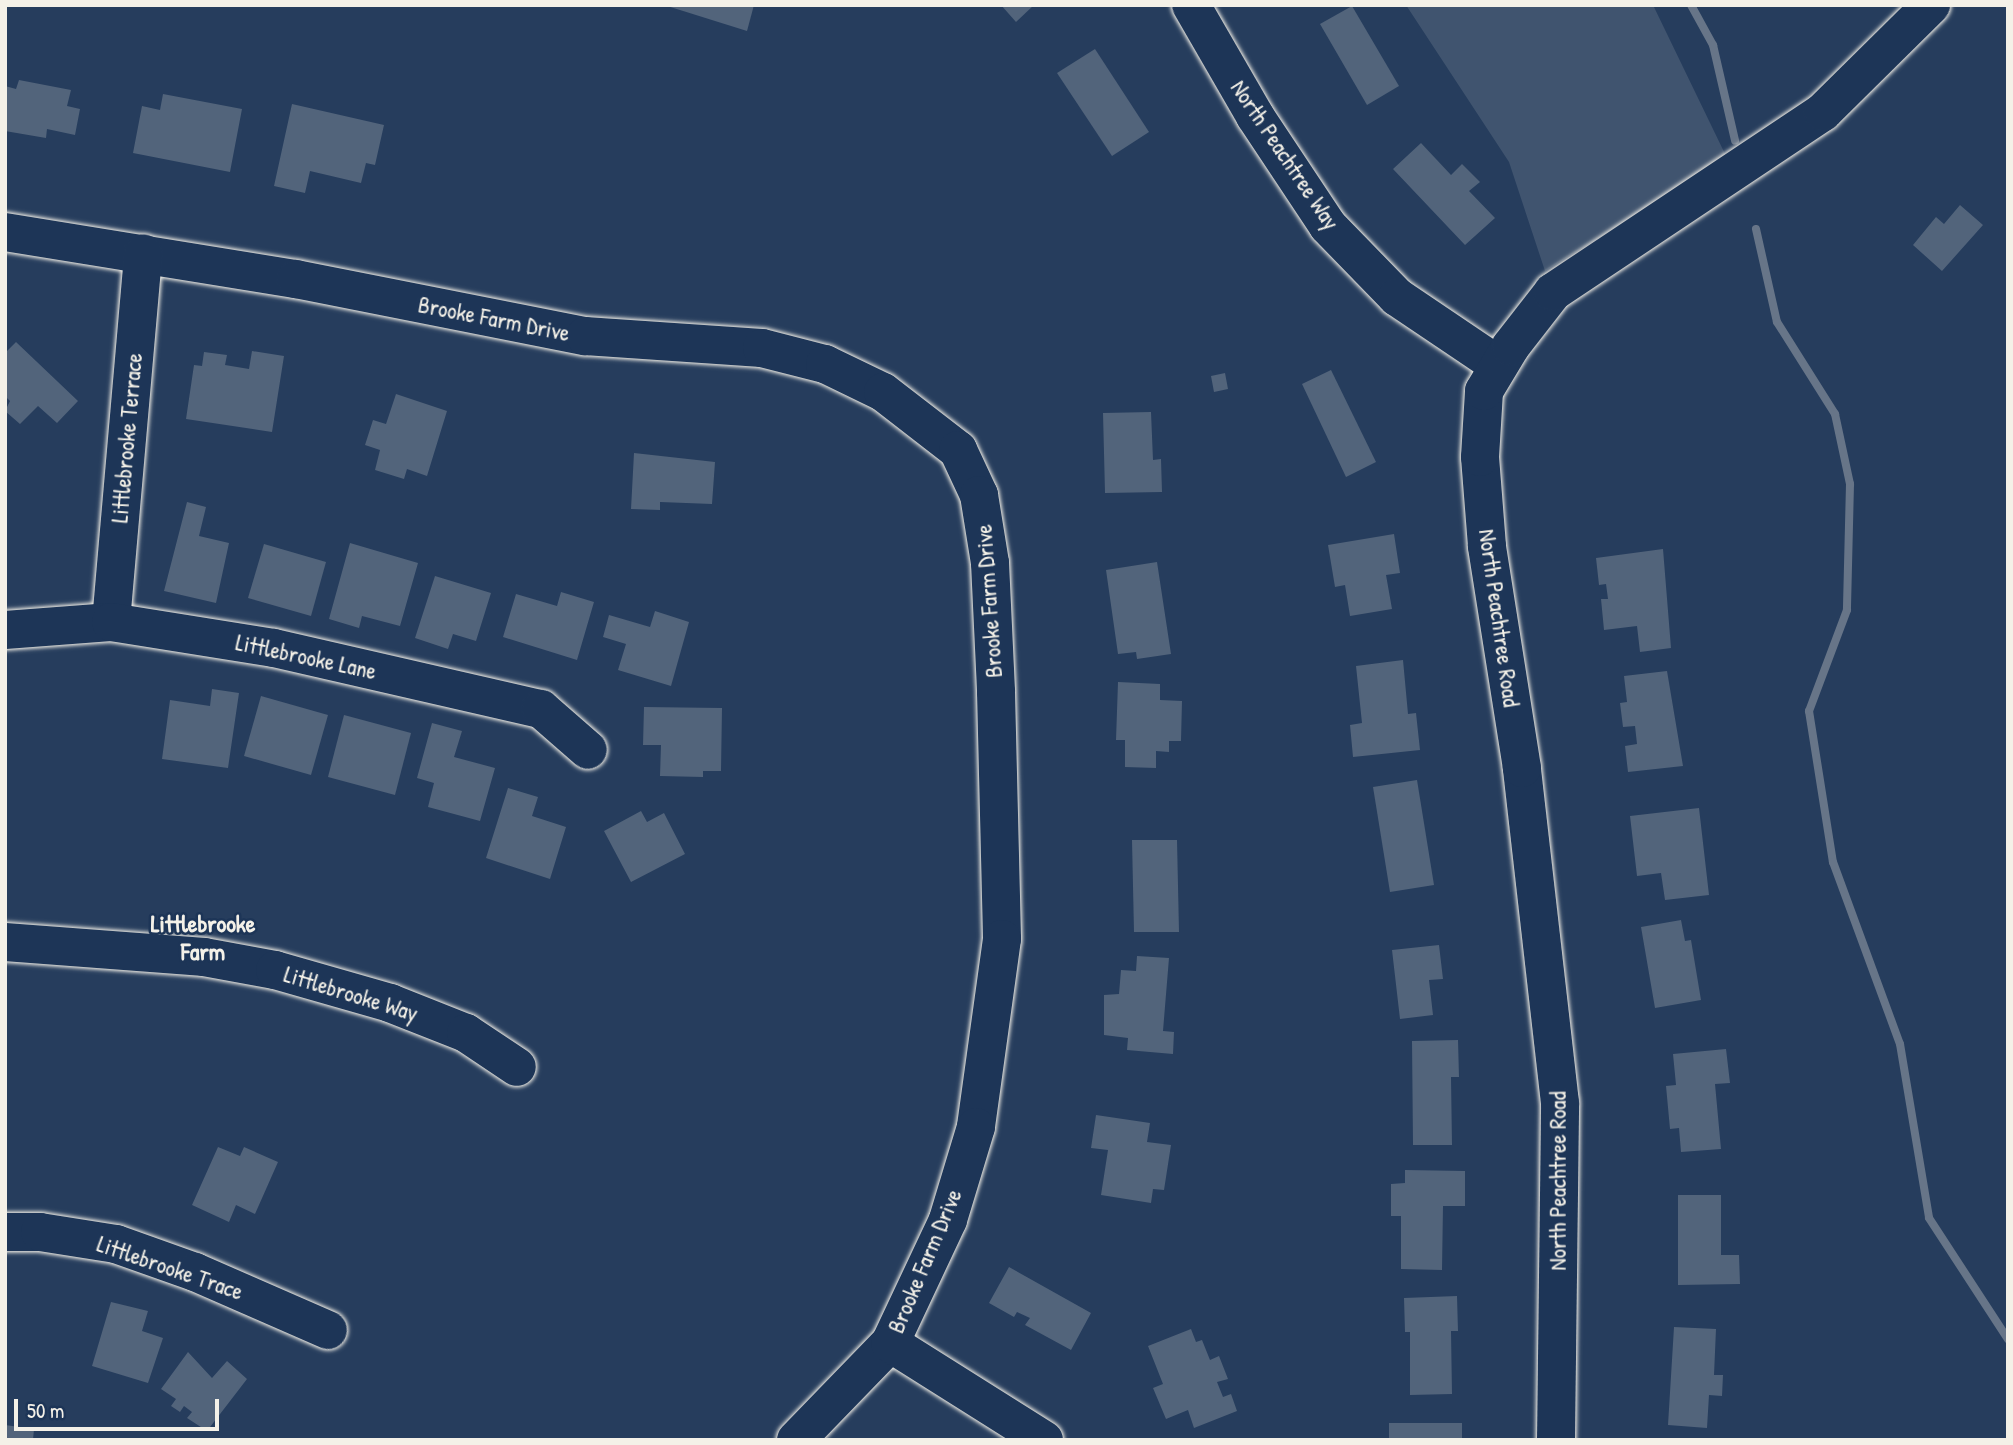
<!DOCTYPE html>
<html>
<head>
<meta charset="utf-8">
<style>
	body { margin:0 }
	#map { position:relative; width:2013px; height:1445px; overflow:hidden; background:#263d5d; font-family:"Patrick Hand",sans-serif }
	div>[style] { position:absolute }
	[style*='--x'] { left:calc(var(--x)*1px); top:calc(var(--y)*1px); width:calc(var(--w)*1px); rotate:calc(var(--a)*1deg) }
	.green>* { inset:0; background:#40546f }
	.stream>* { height:8px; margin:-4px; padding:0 4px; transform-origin:4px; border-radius:4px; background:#677588 }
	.building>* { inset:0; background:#52647b }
	.roads { filter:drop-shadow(0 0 2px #f4f1e8) drop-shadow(0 0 2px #f4f1e8) }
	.minor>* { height:38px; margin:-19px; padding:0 19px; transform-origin:19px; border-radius:19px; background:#1d3557 }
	span { translate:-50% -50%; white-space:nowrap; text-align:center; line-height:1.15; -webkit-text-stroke:5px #1d3557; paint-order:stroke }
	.street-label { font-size:23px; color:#f4f1e8 }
	.neighbourhood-label { font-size:24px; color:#f4f1e8; font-weight:700 }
	.frame { position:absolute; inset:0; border:7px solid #f4f1e8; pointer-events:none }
	.scale { position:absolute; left:14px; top:1399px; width:205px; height:32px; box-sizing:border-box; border:4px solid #f4f1e8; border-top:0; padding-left:9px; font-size:21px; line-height:24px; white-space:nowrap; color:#f4f1e8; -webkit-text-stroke:5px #1d3557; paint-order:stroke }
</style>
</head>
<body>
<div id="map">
	<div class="green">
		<div style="clip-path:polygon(1406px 5px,1653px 5px,1727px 158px,1545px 271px,1509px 162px)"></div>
	</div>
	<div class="stream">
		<div style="--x:1691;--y:5;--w:46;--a:61.2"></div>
		<div style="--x:1713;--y:45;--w:98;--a:77"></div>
		<div style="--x:1756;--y:229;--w:95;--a:77.3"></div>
		<div style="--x:1777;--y:322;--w:109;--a:57.8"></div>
		<div style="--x:1835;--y:414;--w:72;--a:77.9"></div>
		<div style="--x:1850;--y:484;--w:126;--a:91.4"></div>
		<div style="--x:1847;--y:610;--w:108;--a:110.6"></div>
		<div style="--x:1809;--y:711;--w:153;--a:81"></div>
		<div style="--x:1833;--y:862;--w:194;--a:69.8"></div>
		<div style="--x:1900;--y:1044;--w:176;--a:80.5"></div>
		<div style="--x:1929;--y:1218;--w:145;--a:56.9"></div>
	</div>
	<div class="building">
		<div style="clip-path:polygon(664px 5px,754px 5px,747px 31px)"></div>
		<div style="clip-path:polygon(1001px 5px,1034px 5px,1016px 22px)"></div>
		<div style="clip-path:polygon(1352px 6px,1399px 86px,1367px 105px,1320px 24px)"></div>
		<div style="clip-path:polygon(1095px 49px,1149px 132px,1112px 156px,1057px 73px)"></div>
		<div style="clip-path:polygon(19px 80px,71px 90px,67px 106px,80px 109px,75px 135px,47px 129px,46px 138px,5px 131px,5px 86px,16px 89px)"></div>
		<div style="clip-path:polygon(163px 94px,242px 109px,230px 172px,133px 153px,142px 106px,160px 110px)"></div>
		<div style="clip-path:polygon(292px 104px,384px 125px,375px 165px,366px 163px,361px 183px,310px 171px,305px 193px,274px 186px)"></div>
		<div style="clip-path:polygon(1421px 143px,1451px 175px,1462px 164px,1480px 182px,1469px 191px,1495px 218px,1465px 245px,1393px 169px)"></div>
		<div style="clip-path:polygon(1960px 205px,1983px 225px,1942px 271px,1913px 245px,1936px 217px,1944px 224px)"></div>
		<div style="clip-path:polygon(16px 342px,78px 401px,57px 423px,38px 406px,20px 424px,5px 411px,10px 401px,5px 396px,5px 353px)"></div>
		<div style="clip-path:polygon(252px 351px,284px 356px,272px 432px,186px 419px,194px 365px,202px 366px,204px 352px,227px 355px,225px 365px,249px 369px)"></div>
		<div style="clip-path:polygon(1331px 370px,1376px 462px,1346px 477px,1302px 384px)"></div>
		<div style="clip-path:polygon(1225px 373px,1228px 389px,1214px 392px,1211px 376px)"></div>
		<div style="clip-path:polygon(396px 394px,447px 411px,427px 476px,407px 469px,404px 479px,375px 470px,380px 450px,365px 445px,373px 420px,386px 424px)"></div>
		<div style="clip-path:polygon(1151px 412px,1153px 460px,1161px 459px,1162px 492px,1105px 493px,1103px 413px)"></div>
		<div style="clip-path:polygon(634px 453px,715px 462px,712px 504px,660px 502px,660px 510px,631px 509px)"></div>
		<div style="clip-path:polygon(187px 502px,206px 507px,199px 536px,229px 543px,216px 603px,164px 591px)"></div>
		<div style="clip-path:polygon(1394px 534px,1400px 573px,1386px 575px,1392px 609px,1350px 616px,1345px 585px,1335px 587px,1328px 545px)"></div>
		<div style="clip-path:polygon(350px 543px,418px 563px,400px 626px,362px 616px,359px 628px,329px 619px)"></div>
		<div style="clip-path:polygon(264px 544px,326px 562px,311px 616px,248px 598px)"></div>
		<div style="clip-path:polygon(1663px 549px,1671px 648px,1640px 652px,1637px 626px,1604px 630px,1601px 599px,1608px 599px,1606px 584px,1599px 585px,1596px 558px)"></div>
		<div style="clip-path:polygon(1157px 562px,1171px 654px,1137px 659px,1136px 652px,1118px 654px,1106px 570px)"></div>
		<div style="clip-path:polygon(435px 576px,491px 593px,476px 641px,453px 634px,448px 649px,415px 638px)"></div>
		<div style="clip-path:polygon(561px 592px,594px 602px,577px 660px,503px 637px,516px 594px,557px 606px)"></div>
		<div style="clip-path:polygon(655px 611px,689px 622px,671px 686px,618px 670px,626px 644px,603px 637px,609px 615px,650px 627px)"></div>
		<div style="clip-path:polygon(1403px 660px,1408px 714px,1416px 713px,1420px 750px,1353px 757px,1350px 725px,1362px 723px,1356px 666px)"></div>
		<div style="clip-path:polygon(1667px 671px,1683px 766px,1628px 772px,1625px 746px,1637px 744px,1635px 726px,1623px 727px,1620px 703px,1627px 702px,1624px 676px)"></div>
		<div style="clip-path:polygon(1118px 682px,1160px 684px,1160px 700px,1182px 701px,1181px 741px,1169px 741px,1169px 752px,1156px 751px,1156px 768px,1125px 767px,1125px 740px,1116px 740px)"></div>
		<div style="clip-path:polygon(212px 689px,239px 693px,228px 768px,162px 759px,170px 700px,210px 706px)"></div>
		<div style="clip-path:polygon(261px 696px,328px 715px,311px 775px,244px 756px)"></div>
		<div style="clip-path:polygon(644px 707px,722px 708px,721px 771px,703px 771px,703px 777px,660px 776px,661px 745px,643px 745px)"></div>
		<div style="clip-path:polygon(344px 715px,411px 733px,395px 795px,328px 777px)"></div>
		<div style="clip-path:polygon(432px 723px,462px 731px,454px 757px,495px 768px,480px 821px,428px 807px,434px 783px,417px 778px)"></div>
		<div style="clip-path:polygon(1417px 780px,1434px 885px,1390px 892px,1373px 787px)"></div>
		<div style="clip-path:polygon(508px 788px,538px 797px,532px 816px,566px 827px,550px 879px,486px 858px)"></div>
		<div style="clip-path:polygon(1699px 808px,1709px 895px,1665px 900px,1661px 873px,1637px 876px,1630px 816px)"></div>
		<div style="clip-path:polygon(641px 811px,647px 822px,664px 813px,685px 854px,631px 882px,604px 831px)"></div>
		<div style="clip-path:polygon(1132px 840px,1177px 840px,1179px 932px,1134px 932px)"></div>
		<div style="clip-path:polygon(1681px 920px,1685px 941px,1691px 940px,1701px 1000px,1655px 1008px,1641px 927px)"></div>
		<div style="clip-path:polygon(1439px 945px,1443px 979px,1429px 980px,1433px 1015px,1400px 1019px,1392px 950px)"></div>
		<div style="clip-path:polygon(1137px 956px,1169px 958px,1163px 1031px,1174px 1032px,1173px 1054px,1127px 1050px,1128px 1038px,1104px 1035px,1104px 995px,1119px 994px,1121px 970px,1136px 971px)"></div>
		<div style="clip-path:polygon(1458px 1040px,1459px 1077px,1451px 1077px,1452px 1145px,1413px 1145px,1412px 1041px)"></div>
		<div style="clip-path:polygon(1726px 1049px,1730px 1083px,1715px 1084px,1721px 1149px,1681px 1152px,1679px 1128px,1670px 1129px,1666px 1086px,1676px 1085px,1673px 1054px)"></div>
		<div style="clip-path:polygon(1096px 1115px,1150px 1123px,1147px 1142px,1171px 1145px,1164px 1190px,1153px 1189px,1151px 1203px,1101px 1195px,1108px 1150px,1091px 1148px)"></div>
		<div style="clip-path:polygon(218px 1147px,240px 1156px,244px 1147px,278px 1162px,255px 1214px,236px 1205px,229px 1222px,192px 1205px)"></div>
		<div style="clip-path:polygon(1405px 1170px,1465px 1171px,1465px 1206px,1443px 1206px,1442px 1270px,1401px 1269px,1401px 1216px,1391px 1216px,1391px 1184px,1405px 1183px)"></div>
		<div style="clip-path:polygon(1678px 1195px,1721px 1195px,1721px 1255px,1739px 1255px,1740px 1284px,1678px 1285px)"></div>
		<div style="clip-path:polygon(1009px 1267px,1091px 1313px,1071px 1350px,1025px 1325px,1030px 1318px,1017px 1312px,1014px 1317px,989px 1303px)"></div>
		<div style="clip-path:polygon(1457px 1296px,1458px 1331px,1451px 1331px,1452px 1394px,1410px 1395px,1410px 1332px,1405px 1332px,1404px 1298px)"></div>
		<div style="clip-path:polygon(111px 1302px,148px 1311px,142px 1331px,163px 1338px,148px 1383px,92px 1366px)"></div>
		<div style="clip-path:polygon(1674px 1327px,1716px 1329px,1714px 1375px,1723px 1375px,1722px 1396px,1709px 1395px,1707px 1428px,1668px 1425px)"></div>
		<div style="clip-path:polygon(1191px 1329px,1196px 1342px,1202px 1340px,1210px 1360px,1219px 1356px,1228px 1379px,1217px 1382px,1223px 1397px,1231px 1394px,1237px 1411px,1194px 1428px,1188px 1410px,1166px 1419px,1153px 1388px,1163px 1384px,1148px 1346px)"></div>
		<div style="clip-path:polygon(188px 1352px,212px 1378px,227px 1361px,247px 1379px,207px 1431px,187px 1418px,192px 1412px,184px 1406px,180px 1412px,171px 1406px,176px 1399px,161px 1389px)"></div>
		<div style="clip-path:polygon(1389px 1423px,1462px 1423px,1462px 1440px,1389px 1440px)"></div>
		<div style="clip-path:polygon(5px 1425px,34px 1429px,33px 1440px,5px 1440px)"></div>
	</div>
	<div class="roads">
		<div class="minor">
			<div style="--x:1191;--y:5;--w:128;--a:60"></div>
			<div style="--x:1255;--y:116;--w:132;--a:56.4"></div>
			<div style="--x:1328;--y:226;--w:99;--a:45.8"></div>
			<div style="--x:1397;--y:297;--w:122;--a:34"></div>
			<div style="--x:5;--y:232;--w:295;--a:9.2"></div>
			<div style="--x:296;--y:279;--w:295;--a:11.2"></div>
			<div style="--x:585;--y:336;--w:177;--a:3.9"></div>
			<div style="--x:762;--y:348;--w:65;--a:14.3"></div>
			<div style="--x:825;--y:364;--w:64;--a:25.8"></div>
			<div style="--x:883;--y:392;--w:95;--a:37.7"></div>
			<div style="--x:958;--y:450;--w:50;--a:65"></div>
			<div style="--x:979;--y:495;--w:69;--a:80.8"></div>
			<div style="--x:990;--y:563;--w:129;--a:87.3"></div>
			<div style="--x:996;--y:692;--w:247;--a:88.6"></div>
			<div style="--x:1002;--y:939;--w:190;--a:97.9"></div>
			<div style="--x:976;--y:1127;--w:97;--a:106.8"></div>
			<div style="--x:948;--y:1220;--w:136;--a:115.2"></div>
			<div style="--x:890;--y:1343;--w:135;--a:134.1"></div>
			<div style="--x:111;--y:622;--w:370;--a:-85"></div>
			<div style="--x:5;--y:630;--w:106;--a:-4.3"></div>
			<div style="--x:111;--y:622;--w:165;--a:9.1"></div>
			<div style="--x:274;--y:648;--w:274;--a:12.9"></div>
			<div style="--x:541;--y:709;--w:62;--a:41.1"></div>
			<div style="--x:5;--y:942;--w:200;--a:4.3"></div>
			<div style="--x:204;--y:957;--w:72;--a:10.4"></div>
			<div style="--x:275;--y:970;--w:120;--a:16"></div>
			<div style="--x:390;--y:1003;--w:82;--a:21.5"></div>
			<div style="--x:466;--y:1033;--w:61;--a:33.7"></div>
			<div style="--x:5;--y:1232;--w:35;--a:0"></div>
			<div style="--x:40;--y:1232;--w:77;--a:9"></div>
			<div style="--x:116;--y:1244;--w:84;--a:19.5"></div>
			<div style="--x:195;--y:1272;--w:145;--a:23.6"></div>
			<div style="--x:890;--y:1343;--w:182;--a:32.2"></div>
			<div style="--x:1556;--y:1440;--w:337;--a:-89.3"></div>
			<div style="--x:1560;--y:1103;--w:337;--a:-96.5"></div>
			<div style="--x:1522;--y:768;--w:225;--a:-99"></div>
			<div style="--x:1487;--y:546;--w:89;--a:-94.5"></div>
			<div style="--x:1480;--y:457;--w:66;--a:-86.5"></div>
			<div style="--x:1484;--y:391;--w:52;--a:-59"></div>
			<div style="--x:1511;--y:346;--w:68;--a:-52.1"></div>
			<div style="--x:1553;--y:292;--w:324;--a:-33.7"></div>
			<div style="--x:1823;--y:112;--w:152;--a:-44.7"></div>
		</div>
	</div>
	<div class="street-label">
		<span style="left:1285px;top:155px;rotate:56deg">North Peachtree Way</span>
		<span style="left:494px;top:319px;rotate:11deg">Brooke Farm Drive</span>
		<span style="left:127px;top:438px;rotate:-85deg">Littlebrooke Terrace</span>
		<span style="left:989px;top:601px;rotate:-94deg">Brooke Farm Drive</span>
		<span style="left:1499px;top:618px;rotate:82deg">North Peachtree Road</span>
		<span style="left:306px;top:657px;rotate:12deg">Littlebrooke Lane</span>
		<span style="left:351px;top:994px;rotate:17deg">Littlebrooke Way</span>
		<span style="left:1558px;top:1181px;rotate:-90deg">North Peachtree Road</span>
		<span style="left:925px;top:1261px;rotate:-67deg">Brooke Farm Drive</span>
		<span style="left:170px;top:1268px;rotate:19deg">Littlebrooke Trace</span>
	</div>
	<div class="neighbourhood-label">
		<span style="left:203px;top:938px">Littlebrooke<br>Farm</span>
	</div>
	<div class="frame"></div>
	<div class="scale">50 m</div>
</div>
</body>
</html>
